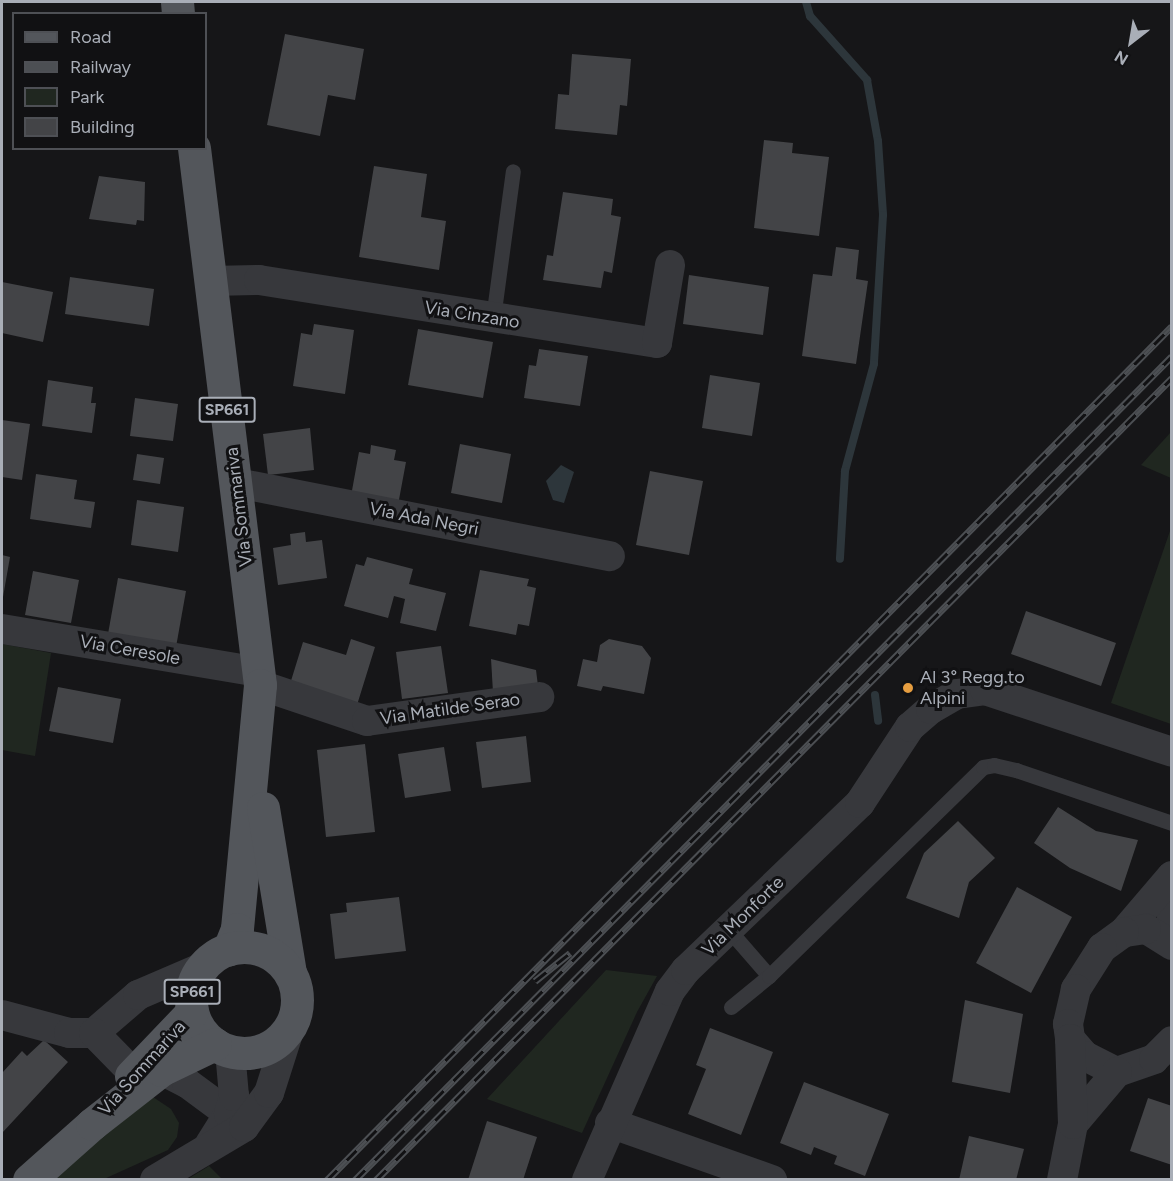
<!DOCTYPE html>
<html>
<head>
<meta charset="utf-8">
<style>
	body { margin:0 }
	#map { position:relative; width:1173px; height:1181px; overflow:hidden; background:#161618; font-family:Figtree,sans-serif }
	div>[style] { position:absolute }
	[style*='--x'] { left:calc(var(--x)*1px); top:calc(var(--y)*1px); width:calc(var(--w)*1px); rotate:calc(var(--a)*1deg) }
	.green>* { inset:0; background:#202720 }
	.water>* { inset:0; background:#2d363b }
	.stream>* { height:8px; margin:-4px; padding:0 4px; transform-origin:4px; border-radius:4px; background:#2d363b }
	.building>* { inset:0; background:#434447 }
	.service>* { height:15px; margin:-7.5px; padding:0 7.5px; transform-origin:7.5px; border-radius:7.5px; background:#37383c }
	.minor>* { height:30px; margin:-15px; padding:0 15px; transform-origin:15px; border-radius:15px; background:#37383c }
	.primary>* { height:33px; margin:-16.5px; padding:0 16.5px; transform-origin:16.5px; border-radius:16.5px; background:#53565b }
	.primary>.ring { margin:-16.5px; padding:0; box-sizing:content-box; background:none; border:33px solid #53565b; border-radius:50% }
	.rail>* { height:7px; margin-top:-3.5px; transform-origin:0; background:repeating-linear-gradient(90deg,#111113 0 14px,#4c4f53 0 28px); box-sizing:border-box; border-block:2px solid #4c4f53 }
	.dots>* { width:16px; height:16px; translate:-50% -50%; box-sizing:border-box; border:3px solid #111113; border-radius:50% }
	span { translate:-50% -50%; white-space:nowrap; text-align:center; line-height:1.15; -webkit-text-stroke:6px #111113; paint-order:stroke }
	.shield-label span { padding:2px 4px; background:#111113; border:2px solid; border-radius:4px; -webkit-text-stroke-width:0 }
	.shield-label { font-size:16px; color:#a9aeb7; font-weight:700 }
	.street-label { font-size:18px; color:#a9aeb7 }
	.poi-label { font-size:18px; color:#a9aeb7 }
	.left { translate:0 -50%; text-align:left }
	.frame { position:absolute; inset:0; border:3px solid #a9aeb7; pointer-events:none }
	.legend { position:absolute; left:12px; top:12px; width:195px; height:138px; box-sizing:border-box; background:#111113; border:2px solid #4e5055; margin:0; padding:8px 10px; list-style:none; font-size:18px; color:#a9aeb7 }
	.legend li { display:flex; align-items:center; gap:12px; height:30px }
	.legend b { width:30px; border:2px solid #4e5055 }
	.north { position:absolute; left:1101px; top:12px; width:60px; height:60px; -webkit-text-stroke:4px #111113; paint-order:stroke; rotate:211deg; font-size:16px; font-weight:700; line-height:24px; text-align:center; color:#a9aeb7 }
	.north::after { content:''; display:block; margin:auto; width:21px; height:27px; background:#a9aeb7; clip-path:polygon(50% 0,100% 100%,50% 72%,0 100%) }
</style>
</head>
<body>
<div id="map">
	<div class="green">
		<div style="clip-path:polygon(1171px 432px,1171px 478px,1141px 465px)"></div>
		<div style="clip-path:polygon(1171px 528px,1171px 724px,1111px 703px)"></div>
		<div style="clip-path:polygon(2px 644px,51px 653px,35px 756px,2px 750px)"></div>
		<div style="clip-path:polygon(606px 970px,657px 976px,637px 1012px,582px 1133px,487px 1099px)"></div>
		<div style="clip-path:polygon(153px 1097px,171px 1109px,179px 1123px,177px 1137px,168px 1150px,104px 1179px,49px 1180px)"></div>
		<div style="clip-path:polygon(209px 1166px,222px 1179px,188px 1179px)"></div>
	</div>
	<div class="water">
		<div style="clip-path:polygon(561px 465px,574px 472px,564px 503px,553px 500px,546px 481px)"></div>
	</div>
	<div class="stream">
		<div style="--x:806;--y:2;--w:15;--a:74"></div>
		<div style="--x:810;--y:16;--w:86;--a:48.3"></div>
		<div style="--x:867;--y:80;--w:62;--a:79.8"></div>
		<div style="--x:878;--y:141;--w:74;--a:86.1"></div>
		<div style="--x:883;--y:215;--w:149;--a:93.5"></div>
		<div style="--x:874;--y:364;--w:111;--a:105.2"></div>
		<div style="--x:845;--y:471;--w:88;--a:93.3"></div>
		<div style="--x:875;--y:695;--w:26;--a:83"></div>
	</div>
	<div class="building">
		<div style="clip-path:polygon(285px 34px,364px 49px,355px 100px,328px 95px,320px 136px,267px 125px)"></div>
		<div style="clip-path:polygon(572px 54px,631px 59px,627px 106px,620px 105px,617px 135px,555px 129px,558px 94px,569px 95px)"></div>
		<div style="clip-path:polygon(764px 140px,793px 143px,792px 153px,829px 157px,819px 236px,754px 228px)"></div>
		<div style="clip-path:polygon(374px 166px,427px 174px,421px 217px,446px 221px,439px 270px,359px 257px)"></div>
		<div style="clip-path:polygon(99px 176px,145px 182px,144px 221px,137px 220px,136px 225px,89px 219px)"></div>
		<div style="clip-path:polygon(563px 192px,613px 199px,611px 215px,621px 217px,612px 273px,604px 271px,601px 288px,543px 280px,547px 255px,553px 256px)"></div>
		<div style="clip-path:polygon(836px 247px,859px 250px,856px 279px,868px 281px,856px 364px,802px 356px,813px 274px,832px 276px)"></div>
		<div style="clip-path:polygon(689px 275px,769px 287px,763px 335px,683px 324px)"></div>
		<div style="clip-path:polygon(70px 277px,154px 289px,149px 326px,65px 314px)"></div>
		<div style="clip-path:polygon(2px 282px,53px 292px,43px 342px,2px 333px)"></div>
		<div style="clip-path:polygon(314px 324px,354px 330px,345px 394px,293px 386px,301px 333px,312px 335px)"></div>
		<div style="clip-path:polygon(418px 329px,493px 342px,483px 398px,408px 385px)"></div>
		<div style="clip-path:polygon(539px 349px,588px 356px,580px 406px,524px 398px,529px 365px,536px 366px)"></div>
		<div style="clip-path:polygon(710px 375px,760px 383px,752px 436px,702px 428px)"></div>
		<div style="clip-path:polygon(48px 380px,93px 387px,91px 403px,96px 403px,92px 433px,42px 426px)"></div>
		<div style="clip-path:polygon(135px 398px,178px 404px,173px 441px,130px 436px)"></div>
		<div style="clip-path:polygon(2px 420px,30px 424px,22px 480px,2px 477px)"></div>
		<div style="clip-path:polygon(310px 428px,314px 470px,268px 475px,263px 434px)"></div>
		<div style="clip-path:polygon(460px 444px,511px 454px,502px 503px,451px 493px)"></div>
		<div style="clip-path:polygon(371px 445px,396px 450px,394px 460px,406px 462px,398px 505px,351px 496px,359px 452px,370px 454px)"></div>
		<div style="clip-path:polygon(137px 454px,164px 458px,160px 484px,133px 480px)"></div>
		<div style="clip-path:polygon(650px 471px,703px 481px,689px 555px,636px 545px)"></div>
		<div style="clip-path:polygon(36px 474px,77px 480px,74px 499px,95px 502px,91px 528px,30px 519px)"></div>
		<div style="clip-path:polygon(137px 500px,184px 507px,178px 552px,131px 545px)"></div>
		<div style="clip-path:polygon(305px 532px,306px 542px,322px 540px,327px 578px,278px 585px,273px 548px,291px 545px,290px 534px)"></div>
		<div style="clip-path:polygon(2px 555px,10px 557px,3px 597px,2px 597px)"></div>
		<div style="clip-path:polygon(367px 557px,413px 569px,409px 584px,446px 593px,436px 631px,400px 623px,405px 599px,394px 596px,388px 618px,344px 606px,356px 564px,364px 566px)"></div>
		<div style="clip-path:polygon(480px 570px,529px 579px,527px 586px,536px 588px,529px 626px,518px 624px,516px 635px,469px 626px)"></div>
		<div style="clip-path:polygon(33px 571px,79px 580px,71px 623px,25px 615px)"></div>
		<div style="clip-path:polygon(118px 578px,186px 591px,176px 647px,108px 634px)"></div>
		<div style="clip-path:polygon(1026px 611px,1116px 643px,1101px 686px,1011px 654px)"></div>
		<div style="clip-path:polygon(351px 639px,375px 647px,357px 705px,290px 684px,303px 642px,346px 655px)"></div>
		<div style="clip-path:polygon(609px 639px,642px 646px,651px 658px,644px 694px,603px 686px,601px 691px,577px 686px,583px 659px,597px 662px,600px 645px)"></div>
		<div style="clip-path:polygon(441px 646px,448px 693px,402px 699px,396px 652px)"></div>
		<div style="clip-path:polygon(491px 659px,536px 670px,538px 686px,493px 692px)"></div>
		<div style="clip-path:polygon(58px 687px,121px 699px,113px 743px,49px 731px)"></div>
		<div style="clip-path:polygon(526px 736px,531px 782px,482px 788px,476px 742px)"></div>
		<div style="clip-path:polygon(365px 744px,375px 832px,326px 837px,317px 750px)"></div>
		<div style="clip-path:polygon(444px 747px,451px 791px,405px 798px,398px 754px)"></div>
		<div style="clip-path:polygon(1058px 807px,1096px 831px,1138px 840px,1121px 891px,1070px 868px,1034px 843px)"></div>
		<div style="clip-path:polygon(958px 821px,995px 858px,969px 882px,959px 918px,906px 898px,924px 853px)"></div>
		<div style="clip-path:polygon(1017px 887px,1072px 917px,1031px 993px,976px 963px)"></div>
		<div style="clip-path:polygon(399px 897px,406px 951px,335px 959px,330px 914px,347px 912px,346px 903px)"></div>
		<div style="clip-path:polygon(965px 1000px,1023px 1014px,1010px 1093px,952px 1082px)"></div>
		<div style="clip-path:polygon(710px 1028px,773px 1052px,741px 1135px,688px 1114px,706px 1069px,696px 1065px)"></div>
		<div style="clip-path:polygon(44px 1040px,68px 1062px,2px 1133px,2px 1073px,22px 1051px,27px 1056px)"></div>
		<div style="clip-path:polygon(804px 1082px,889px 1114px,865px 1176px,834px 1164px,837px 1156px,814px 1147px,811px 1155px,780px 1143px)"></div>
		<div style="clip-path:polygon(1148px 1098px,1172px 1106px,1172px 1165px,1130px 1151px)"></div>
		<div style="clip-path:polygon(487px 1121px,537px 1137px,523px 1180px,468px 1180px)"></div>
		<div style="clip-path:polygon(969px 1136px,1024px 1149px,1016px 1180px,959px 1180px)"></div>
	</div>
	<div class="service">
		<div style="--x:493;--y:318;--w:148;--a:-82.3"></div>
		<div style="--x:729;--y:930;--w:61;--a:49"></div>
		<div style="--x:731;--y:1007;--w:49;--a:-39.2"></div>
		<div style="--x:769;--y:976;--w:299;--a:-44.3"></div>
		<div style="--x:983;--y:767;--w:11;--a:-10"></div>
		<div style="--x:994;--y:765;--w:23;--a:13"></div>
		<div style="--x:1016;--y:770;--w:165;--a:18.8"></div>
	</div>
	<div class="minor">
		<div style="--x:210;--y:281;--w:49;--a:-1.2"></div>
		<div style="--x:259;--y:280;--w:403;--a:9"></div>
		<div style="--x:657;--y:343;--w:79;--a:-80.5"></div>
		<div style="--x:237;--y:483;--w:380;--a:11.1"></div>
		<div style="--x:2;--y:629;--w:260;--a:9.5"></div>
		<div style="--x:260;--y:685;--w:113;--a:18.6"></div>
		<div style="--x:367;--y:721;--w:174;--a:-7.9"></div>
		<div style="--x:1172;--y:876;--w:50;--a:90"></div>
		<div style="--x:1124;--y:932;--w:72;--a:-49.5"></div>
		<div style="--x:1172;--y:945;--w:31;--a:-148"></div>
		<div style="--x:1146;--y:929;--w:22;--a:172"></div>
		<div style="--x:1124;--y:932;--w:27;--a:144"></div>
		<div style="--x:1102;--y:948;--w:49;--a:122.4"></div>
		<div style="--x:1076;--y:989;--w:36;--a:103"></div>
		<div style="--x:1068;--y:1024;--w:15;--a:82"></div>
		<div style="--x:1070;--y:1039;--w:23;--a:49"></div>
		<div style="--x:1085;--y:1056;--w:36;--a:27"></div>
		<div style="--x:1117;--y:1072;--w:39;--a:-19"></div>
		<div style="--x:1154;--y:1059;--w:25;--a:-45"></div>
		<div style="--x:2;--y:1015;--w:69;--a:15"></div>
		<div style="--x:69;--y:1033;--w:25;--a:0"></div>
		<div style="--x:94;--y:1033;--w:58;--a:-40.8"></div>
		<div style="--x:138;--y:995;--w:69;--a:-23.2"></div>
		<div style="--x:94;--y:1033;--w:56;--a:45.7"></div>
		<div style="--x:161;--y:1070;--w:29;--a:27"></div>
		<div style="--x:187;--y:1083;--w:52;--a:36.4"></div>
		<div style="--x:610;--y:1123;--w:172;--a:19.4"></div>
		<div style="--x:1073;--y:1124;--w:68;--a:-49.8"></div>
		<div style="--x:210;--y:1144;--w:36;--a:-58"></div>
		<div style="--x:229;--y:1114;--w:19;--a:-74"></div>
		<div style="--x:234;--y:1096;--w:45;--a:-95.1"></div>
		<div style="--x:155;--y:1180;--w:104;--a:-30.8"></div>
		<div style="--x:244;--y:1127;--w:42;--a:-53.7"></div>
		<div style="--x:269;--y:1093;--w:72;--a:-72.3"></div>
		<div style="--x:587;--y:1180;--w:206;--a:-66.3"></div>
		<div style="--x:670;--y:991;--w:26;--a:-53"></div>
		<div style="--x:686;--y:970;--w:241;--a:-43.8"></div>
		<div style="--x:860;--y:803;--w:91;--a:-56.7"></div>
		<div style="--x:910;--y:727;--w:28;--a:-41"></div>
		<div style="--x:931;--y:709;--w:30;--a:-30"></div>
		<div style="--x:957;--y:694;--w:28;--a:-8"></div>
		<div style="--x:985;--y:690;--w:197;--a:18.3"></div>
		<div style="--x:1062;--y:1180;--w:57;--a:-78.9"></div>
		<div style="--x:1073;--y:1124;--w:85;--a:-92"></div>
	</div>
	<div class="primary">
		<div style="--x:177;--y:2;--w:12;--a:85"></div>
		<div style="--x:194;--y:148;--w:541;--a:82.99"></div>
		<div style="--x:260;--y:685;--w:245;--a:95.4"></div>
		<div style="--x:237;--y:929;--w:22;--a:112"></div>
		<div style="--x:263;--y:808;--w:167;--a:80.7"></div>
		<div class="ring" style="left:191px;top:947px;width:73px;height:73px"></div>
		<div style="--x:131;--y:1076;--w:88;--a:-46.4"></div>
		<div style="--x:29;--y:1180;--w:84;--a:-41.6"></div>
		<div style="--x:92;--y:1124;--w:88;--a:-38"></div>
		<div style="--x:161;--y:1070;--w:60;--a:-25.7"></div>
	</div>
	<div class="rail">
		<div style="--x:535;--y:981;--w:45;--a:-38.7"></div>
		<div style="--x:327;--y:1180;--w:1201;--a:-45.3"></div>
		<div style="--x:355;--y:1180;--w:1160;--a:-45.24"></div>
		<div style="--x:376;--y:1180;--w:1130;--a:-45.22"></div>
	</div>
	<div class="dots">
		<div style="left:908px;top:688px;background:#e59d40"></div>
	</div>
	<div class="shield-label">
		<span style="left:227px;top:410px">SP661</span>
		<span style="left:192px;top:992px">SP661</span>
	</div>
	<div class="street-label">
		<span style="left:472px;top:315px;rotate:9deg">Via Cinzano</span>
		<span style="left:239px;top:507px;rotate:-97deg">Via Sommariva</span>
		<span style="left:424px;top:519px;rotate:11deg">Via Ada Negri</span>
		<span style="left:130px;top:650px;rotate:10deg">Via Ceresole</span>
		<span style="left:450px;top:709px;rotate:-8deg">Via Matilde Serao</span>
		<span style="left:743px;top:916px;rotate:-44deg">Via Monforte</span>
		<span style="left:142px;top:1068px;rotate:-48deg">Via Sommariva</span>
	</div>
	<div class="poi-label">
		<span class="left" style="left:920px;top:688px">Al 3° Regg.to<br>Alpini</span>
	</div>
	<div class="frame"></div>
	<ul class="legend">
	<li><b style="height:8px;background:#53565b"></b>Road</li>
	<li><b style="height:8px;background:#4c4f53"></b>Railway</li>
	<li><b style="height:16px;background:#202720"></b>Park</li>
	<li><b style="height:16px;background:#434447"></b>Building</li>
	</ul>
	<div class="north">N</div>
</div>
</body>
</html>
